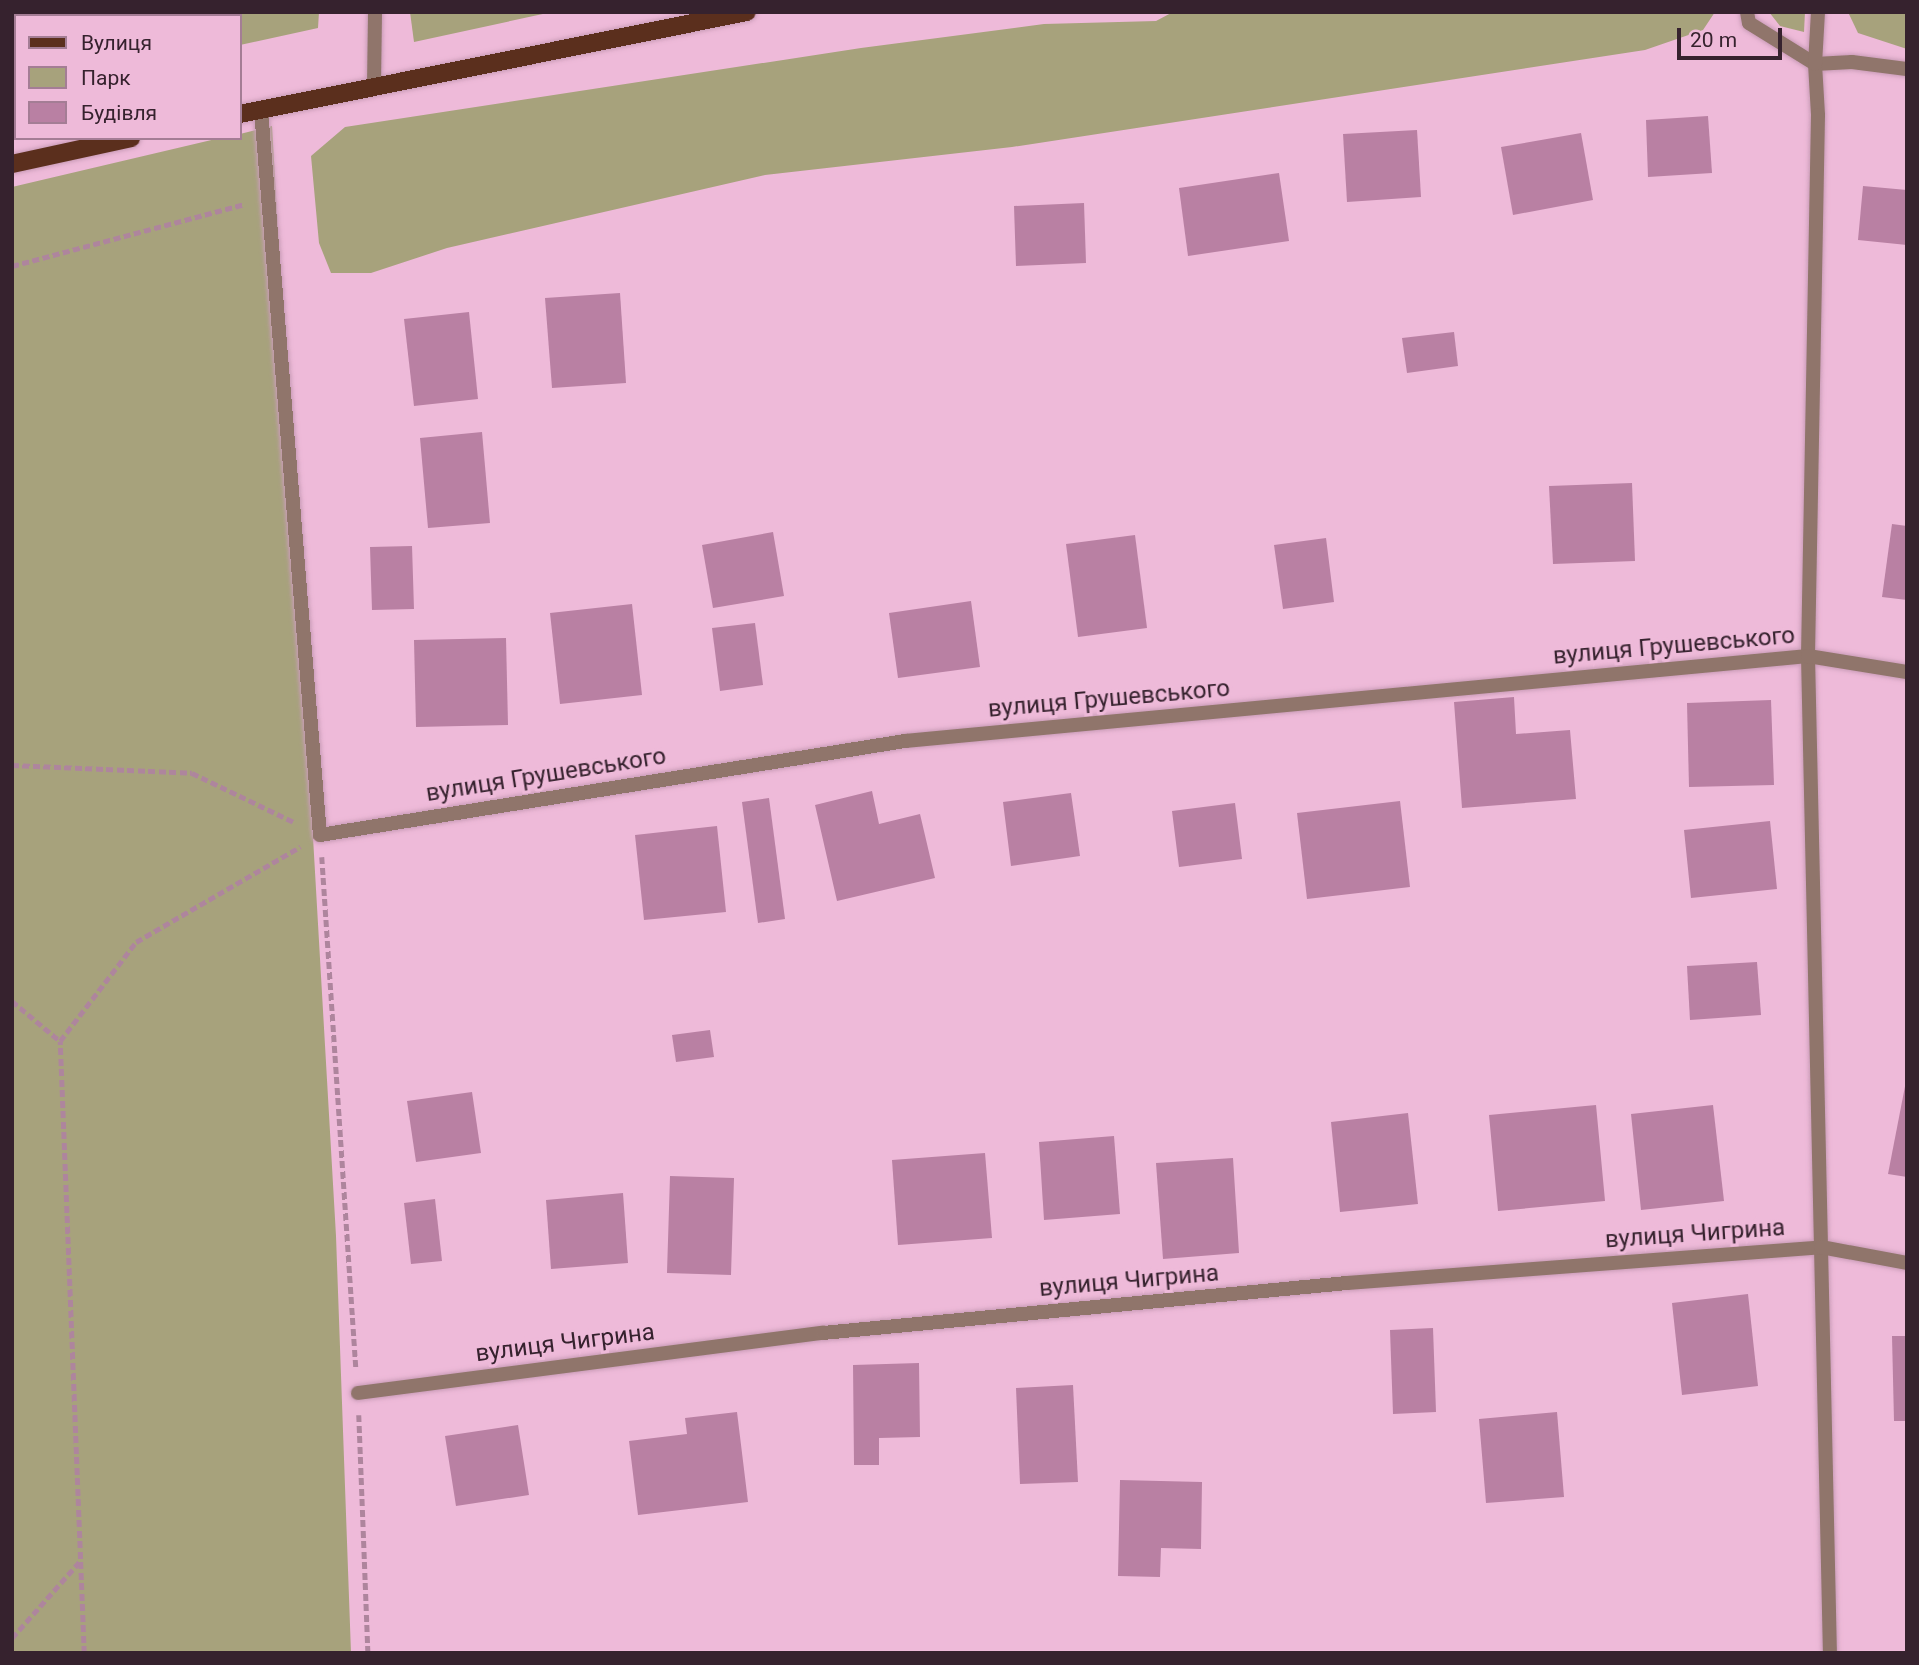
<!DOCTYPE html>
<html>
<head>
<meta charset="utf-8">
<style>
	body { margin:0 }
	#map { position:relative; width:1919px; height:1665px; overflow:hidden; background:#eebad9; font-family:Roboto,sans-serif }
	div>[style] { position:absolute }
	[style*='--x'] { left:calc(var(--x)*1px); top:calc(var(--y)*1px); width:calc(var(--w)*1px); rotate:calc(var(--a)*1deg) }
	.green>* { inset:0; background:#a7a27c }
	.building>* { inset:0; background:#b980a3 }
	.path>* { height:4.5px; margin-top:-2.25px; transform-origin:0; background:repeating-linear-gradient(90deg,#ae859d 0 7px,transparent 0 10.5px) }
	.roads { filter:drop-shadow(0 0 2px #c99cb7) drop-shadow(0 0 2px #c99cb7) }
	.service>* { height:14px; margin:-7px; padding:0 7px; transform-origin:7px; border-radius:7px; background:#90756b }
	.minor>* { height:14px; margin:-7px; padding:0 7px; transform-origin:7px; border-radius:7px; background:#90756b }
	.primary>* { height:18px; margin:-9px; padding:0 9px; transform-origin:9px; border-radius:9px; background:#5b2f1d }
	span { translate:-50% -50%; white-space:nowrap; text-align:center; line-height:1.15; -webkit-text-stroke:6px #eebad9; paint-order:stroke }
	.street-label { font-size:24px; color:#36222e }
	.frame { position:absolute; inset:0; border:14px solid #36222e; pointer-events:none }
	.legend { position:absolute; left:14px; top:14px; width:228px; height:126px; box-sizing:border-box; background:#eebad9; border:2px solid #a47d95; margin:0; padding:9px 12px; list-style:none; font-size:21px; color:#36222e }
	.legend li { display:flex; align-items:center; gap:14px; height:35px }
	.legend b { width:35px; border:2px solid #a47d95 }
	.scale { position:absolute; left:1677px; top:28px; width:105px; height:32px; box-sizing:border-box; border:4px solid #36222e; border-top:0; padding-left:9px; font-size:21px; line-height:24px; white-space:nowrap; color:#36222e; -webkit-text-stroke:5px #eebad9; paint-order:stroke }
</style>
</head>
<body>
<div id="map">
	<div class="green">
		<div style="clip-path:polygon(12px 12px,319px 12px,318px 28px,240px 45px,240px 16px,16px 16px,12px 96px)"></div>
		<div style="clip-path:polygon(410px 12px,552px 12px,414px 42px)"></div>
		<div style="clip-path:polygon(1173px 12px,1715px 12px,1703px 30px,1645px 50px,1012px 147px,765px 175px,447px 248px,371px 273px,331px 273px,319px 243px,311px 156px,345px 127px,861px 48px,1044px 24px,1156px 21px)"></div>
		<div style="clip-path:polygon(1769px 12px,1805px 12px,1804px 32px,1780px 26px)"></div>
		<div style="clip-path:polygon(1848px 12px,1907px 12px,1907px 49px,1858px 33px)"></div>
		<div style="clip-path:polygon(272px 126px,336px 1236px,351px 1653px,12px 1653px,12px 187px,220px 138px,240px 138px,240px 134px)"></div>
	</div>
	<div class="building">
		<div style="clip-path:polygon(1708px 116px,1712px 173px,1648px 177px,1646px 120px)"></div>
		<div style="clip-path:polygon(1417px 130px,1421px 197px,1347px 202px,1343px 134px)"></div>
		<div style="clip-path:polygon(1581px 133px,1593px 200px,1513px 215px,1501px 147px)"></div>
		<div style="clip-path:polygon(1279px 173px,1289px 241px,1188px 256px,1179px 188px)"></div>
		<div style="clip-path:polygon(1863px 186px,1907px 190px,1907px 245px,1858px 240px)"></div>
		<div style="clip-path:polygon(1084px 203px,1086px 263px,1016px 266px,1014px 206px)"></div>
		<div style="clip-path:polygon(620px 293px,626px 383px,552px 388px,545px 298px)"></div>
		<div style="clip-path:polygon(469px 312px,478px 399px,414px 406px,404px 319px)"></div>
		<div style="clip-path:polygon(1454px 332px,1458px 366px,1407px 373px,1402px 338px)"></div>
		<div style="clip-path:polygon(482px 432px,490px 523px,428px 528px,420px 438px)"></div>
		<div style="clip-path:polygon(1632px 483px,1635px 561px,1553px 564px,1549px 486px)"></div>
		<div style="clip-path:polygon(1892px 524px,1907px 526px,1907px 600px,1882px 597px)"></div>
		<div style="clip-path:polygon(773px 532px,784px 596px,713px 608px,702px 545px)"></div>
		<div style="clip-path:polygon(1135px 535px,1147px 628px,1078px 637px,1066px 544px)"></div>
		<div style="clip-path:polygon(1326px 538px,1334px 602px,1283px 609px,1274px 545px)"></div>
		<div style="clip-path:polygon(412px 546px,414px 609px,372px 610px,370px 547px)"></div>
		<div style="clip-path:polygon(971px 601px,980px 667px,898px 678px,889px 613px)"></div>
		<div style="clip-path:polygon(632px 604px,642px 695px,560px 704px,550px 613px)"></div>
		<div style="clip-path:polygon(755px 623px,763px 685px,720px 691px,712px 628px)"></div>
		<div style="clip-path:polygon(506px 638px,508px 725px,416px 727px,414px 640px)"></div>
		<div style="clip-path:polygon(1514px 697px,1516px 734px,1570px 730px,1576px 799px,1462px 808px,1454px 702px)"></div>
		<div style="clip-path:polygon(1771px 700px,1774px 785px,1689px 787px,1687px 703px)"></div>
		<div style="clip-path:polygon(872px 791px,879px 824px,920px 814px,935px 878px,837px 901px,815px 805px)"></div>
		<div style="clip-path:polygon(1071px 793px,1080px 856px,1011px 866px,1003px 802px)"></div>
		<div style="clip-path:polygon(769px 798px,785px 919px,758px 923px,742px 802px)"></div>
		<div style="clip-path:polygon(1400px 801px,1410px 887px,1307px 899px,1297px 813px)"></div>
		<div style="clip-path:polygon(1235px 803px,1242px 859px,1179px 867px,1172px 811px)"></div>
		<div style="clip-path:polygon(1770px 821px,1777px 889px,1691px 898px,1684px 830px)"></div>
		<div style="clip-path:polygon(717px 826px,726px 912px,644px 920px,635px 835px)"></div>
		<div style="clip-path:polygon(1757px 962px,1761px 1015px,1690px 1020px,1687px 966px)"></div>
		<div style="clip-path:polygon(710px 1030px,714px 1057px,676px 1062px,672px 1035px)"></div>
		<div style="clip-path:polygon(1907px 1076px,1907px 1177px,1888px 1174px)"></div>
		<div style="clip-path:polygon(472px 1092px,481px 1153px,416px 1162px,407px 1101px)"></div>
		<div style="clip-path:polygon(1596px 1105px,1605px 1201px,1498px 1211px,1489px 1115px)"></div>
		<div style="clip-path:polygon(1713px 1105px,1724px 1201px,1641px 1210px,1631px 1114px)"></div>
		<div style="clip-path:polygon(1408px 1113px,1418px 1204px,1340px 1212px,1331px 1122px)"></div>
		<div style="clip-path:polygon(1114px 1136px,1120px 1214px,1044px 1220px,1039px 1142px)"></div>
		<div style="clip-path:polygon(985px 1153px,992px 1238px,898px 1245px,892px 1160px)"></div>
		<div style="clip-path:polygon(1233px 1158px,1239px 1253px,1163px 1259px,1156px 1163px)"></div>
		<div style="clip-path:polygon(670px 1176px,734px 1178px,731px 1275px,667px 1273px)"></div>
		<div style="clip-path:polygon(623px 1193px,628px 1263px,551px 1269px,546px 1200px)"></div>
		<div style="clip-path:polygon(435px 1199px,442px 1261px,411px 1264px,404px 1203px)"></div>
		<div style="clip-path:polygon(1748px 1294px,1758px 1386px,1682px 1395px,1672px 1303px)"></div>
		<div style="clip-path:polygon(1433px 1328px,1436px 1412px,1393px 1414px,1390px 1330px)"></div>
		<div style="clip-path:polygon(1892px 1336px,1907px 1336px,1907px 1421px,1894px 1421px)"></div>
		<div style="clip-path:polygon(919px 1363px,920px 1437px,879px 1438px,879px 1465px,854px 1465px,853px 1365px)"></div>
		<div style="clip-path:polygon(1073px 1385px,1078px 1482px,1020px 1484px,1016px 1388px)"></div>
		<div style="clip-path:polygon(737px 1412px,748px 1502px,638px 1515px,629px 1441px,687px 1434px,685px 1418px)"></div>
		<div style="clip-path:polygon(1557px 1412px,1564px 1497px,1486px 1503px,1479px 1419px)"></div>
		<div style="clip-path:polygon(518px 1425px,529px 1495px,456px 1506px,445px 1436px)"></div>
		<div style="clip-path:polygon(1120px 1480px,1202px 1482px,1201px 1549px,1161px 1548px,1160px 1577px,1118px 1576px)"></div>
	</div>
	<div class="path">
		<div style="--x:12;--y:266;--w:241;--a:-14.9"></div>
		<div style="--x:12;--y:765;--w:180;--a:2.5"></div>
		<div style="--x:192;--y:773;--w:113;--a:25.7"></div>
		<div style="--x:322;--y:857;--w:512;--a:86.19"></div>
		<div style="--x:12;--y:1001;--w:62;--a:39.8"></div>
		<div style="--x:359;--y:1415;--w:238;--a:87.8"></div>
		<div style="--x:12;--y:1638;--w:104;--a:-48.5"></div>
		<div style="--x:84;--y:1653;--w:612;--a:-92.25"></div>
		<div style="--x:60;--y:1041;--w:125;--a:-52.5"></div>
		<div style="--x:136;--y:942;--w:190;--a:-30.1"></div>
	</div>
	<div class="roads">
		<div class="service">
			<div style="--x:1815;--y:64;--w:37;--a:-3"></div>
			<div style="--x:1852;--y:62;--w:55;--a:7.3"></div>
		</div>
		<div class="minor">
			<div style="--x:1747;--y:12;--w:11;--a:80"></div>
			<div style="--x:1749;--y:23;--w:78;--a:31.8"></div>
			<div style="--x:1815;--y:64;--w:51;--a:86.6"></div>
			<div style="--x:1818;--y:115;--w:541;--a:91.06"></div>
			<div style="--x:1808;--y:656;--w:997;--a:88.74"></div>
			<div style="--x:1815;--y:64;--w:52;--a:-86.7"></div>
			<div style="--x:374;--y:85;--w:73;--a:-89.2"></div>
			<div style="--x:261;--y:110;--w:727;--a:85.35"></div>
			<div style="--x:320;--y:835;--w:593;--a:-9.13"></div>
			<div style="--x:905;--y:741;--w:907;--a:-5.38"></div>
			<div style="--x:1808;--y:656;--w:100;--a:9.2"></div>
			<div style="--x:358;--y:1393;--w:469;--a:-7.4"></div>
			<div style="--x:823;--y:1333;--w:526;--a:-5.45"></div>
			<div style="--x:1347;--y:1283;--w:475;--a:-4.3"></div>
			<div style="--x:1821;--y:1247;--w:87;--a:10.5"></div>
		</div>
		<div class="primary">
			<div style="--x:240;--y:114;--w:517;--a:-11.38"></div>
			<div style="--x:12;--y:164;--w:122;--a:-12.3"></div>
		</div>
	</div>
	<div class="street-label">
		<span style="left:1674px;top:646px;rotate:-5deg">вулиця Грушевського</span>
		<span style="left:1109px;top:699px;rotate:-5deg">вулиця Грушевського</span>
		<span style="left:546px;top:775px;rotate:-9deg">вулиця Грушевського</span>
		<span style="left:1695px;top:1234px;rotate:-4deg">вулиця Чигрина</span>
		<span style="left:1129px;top:1281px;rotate:-5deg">вулиця Чигрина</span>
		<span style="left:565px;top:1343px;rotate:-7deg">вулиця Чигрина</span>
	</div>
	<div class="frame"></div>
	<ul class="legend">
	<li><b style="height:9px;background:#5b2f1d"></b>Вулиця</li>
	<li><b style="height:19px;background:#a7a27c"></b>Парк</li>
	<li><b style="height:19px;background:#b980a3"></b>Будівля</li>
	</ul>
	<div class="scale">20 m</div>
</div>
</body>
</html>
